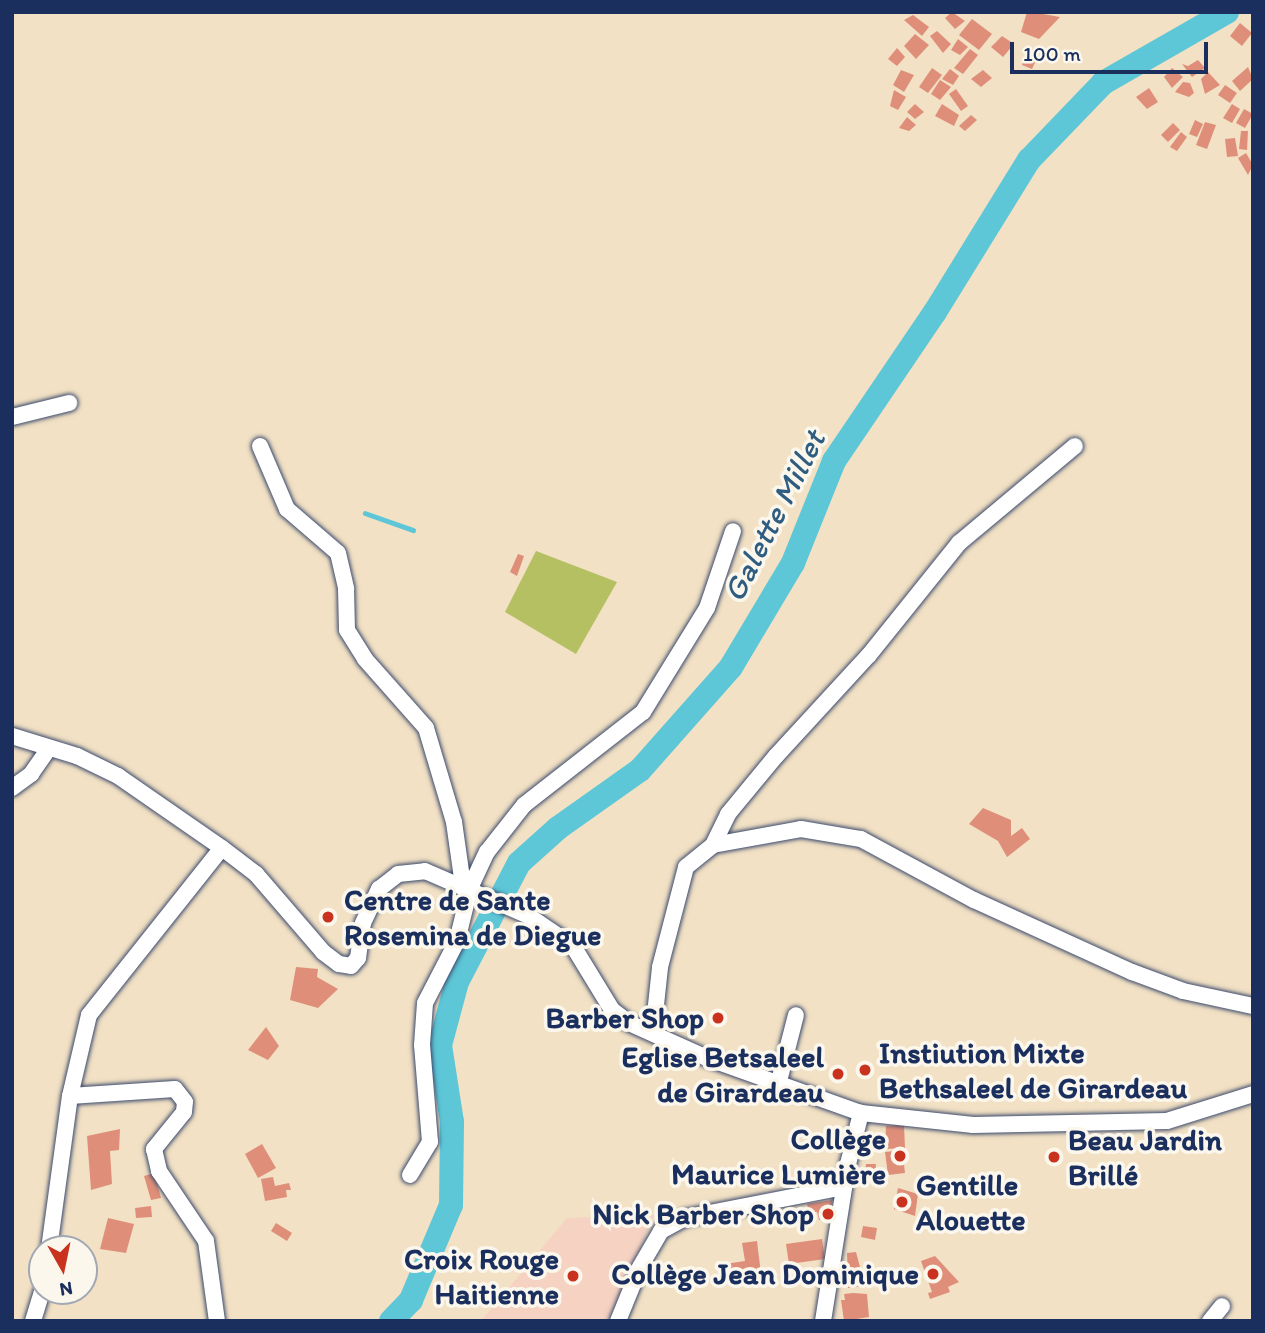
<!DOCTYPE html>
<html>
<head>
<meta charset="utf-8">
<style>
	body { margin:0 }
	#map { position:relative; width:1265px; height:1333px; overflow:hidden; background:#f2e1c4; font-family:Itim,sans-serif }
	div>[style] { position:absolute }
	[style*='--x'] { left:calc(var(--x)*1px); top:calc(var(--y)*1px); width:calc(var(--w)*1px); rotate:calc(var(--a)*1deg) }
	.built>* { inset:0; background:#f5d2c2 }
	.green>* { inset:0; background:#b4c062 }
	.stream>* { height:4.5px; margin:-2.25px; padding:0 2.25px; transform-origin:2.25px; border-radius:2.25px; background:#5dc7d7 }
	.river>* { height:24px; margin:-12px; padding:0 12px; transform-origin:12px; border-radius:12px; background:#5dc7d7 }
	.building>* { inset:0; background:#df8f79 }
	.roads { filter:drop-shadow(0 0 2px #3b4a6d) drop-shadow(0 0 2px #3b4a6d) }
	.minor>* { height:16px; margin:-8px; padding:0 8px; transform-origin:8px; border-radius:8px; background:#fff }
	.dots>* { width:19px; height:19px; translate:-50% -50%; box-sizing:border-box; border:4px solid #fbf7ec; border-radius:50% }
	span { translate:-50% -50%; white-space:nowrap; text-align:center; line-height:1.15; -webkit-text-stroke:7px #fbf7ec; paint-order:stroke }
	.poi-label { font-size:30px; color:#1b2f5e; font-weight:700 }
	.left { translate:0 -50%; text-align:left }
	.right { translate:-100% -50%; text-align:right }
	.water-label { font-size:32px; color:#2f5d82; font-style:italic }
	.frame { position:absolute; inset:0; border:14px solid #1b2f5e; pointer-events:none }
	.north { position:absolute; left:28px; top:1235px; width:70px; height:70px; box-sizing:border-box; background:#fbf7ec; border:2px solid #a1a7b3; border-radius:50%; rotate:171deg; font-size:19px; font-weight:700; line-height:28px; text-align:center; color:#1b2f5e }
	.north::after { content:''; display:block; margin:auto; width:24px; height:32px; background:#c8321e; clip-path:polygon(50% 0,100% 100%,50% 72%,0 100%) }
	.scale { position:absolute; left:1010px; top:42px; width:198px; height:32px; box-sizing:border-box; border:4px solid #1b2f5e; border-top:0; padding-left:9px; font-size:21px; line-height:24px; white-space:nowrap; color:#1b2f5e; -webkit-text-stroke:5px #fbf7ec; paint-order:stroke }
</style>
</head>
<body>
<div id="map">
	<div class="built">
		<div style="clip-path:polygon(654px 1215px,609px 1321px,481px 1321px,567px 1218px)"></div>
	</div>
	<div class="green">
		<div style="clip-path:polygon(536px 551px,617px 582px,576px 654px,505px 612px)"></div>
	</div>
	<div class="stream">
		<div style="--x:365;--y:513;--w:51;--a:19.5"></div>
	</div>
	<div class="river">
		<div style="--x:391;--y:1321;--w:29;--a:-46"></div>
		<div style="--x:411;--y:1300;--w:103;--a:-67.2"></div>
		<div style="--x:451;--y:1205;--w:83;--a:-89.3"></div>
		<div style="--x:452;--y:1122;--w:78;--a:-98.9"></div>
		<div style="--x:440;--y:1045;--w:65;--a:-74.9"></div>
		<div style="--x:457;--y:982;--w:134;--a:-62.5"></div>
		<div style="--x:519;--y:863;--w:52;--a:-41.9"></div>
		<div style="--x:558;--y:828;--w:100;--a:-35.3"></div>
		<div style="--x:640;--y:770;--w:137;--a:-48.5"></div>
		<div style="--x:731;--y:667;--w:121;--a:-59.2"></div>
		<div style="--x:793;--y:563;--w:110;--a:-68.1"></div>
		<div style="--x:834;--y:461;--w:180;--a:-55.9"></div>
		<div style="--x:935;--y:312;--w:179;--a:-58.3"></div>
		<div style="--x:1029;--y:160;--w:107;--a:-46.1"></div>
		<div style="--x:1103;--y:83;--w:143;--a:-29.8"></div>
	</div>
	<div class="building">
		<div style="clip-path:polygon(952px 12px,965px 21px,955px 29px,945px 18px)"></div>
		<div style="clip-path:polygon(1027px 12px,1032px 12px,1060px 17px,1039px 39px,1021px 32px)"></div>
		<div style="clip-path:polygon(913px 15px,929px 27px,922px 36px,904px 20px)"></div>
		<div style="clip-path:polygon(972px 19px,992px 34px,979px 50px,959px 35px)"></div>
		<div style="clip-path:polygon(1240px 23px,1252px 33px,1242px 46px,1230px 36px)"></div>
		<div style="clip-path:polygon(937px 31px,951px 44px,943px 53px,930px 36px)"></div>
		<div style="clip-path:polygon(915px 34px,929px 45px,916px 59px,904px 46px)"></div>
		<div style="clip-path:polygon(1002px 36px,1014px 44px,1003px 57px,991px 47px)"></div>
		<div style="clip-path:polygon(958px 39px,968px 47px,960px 55px,951px 50px)"></div>
		<div style="clip-path:polygon(897px 48px,905px 57px,897px 66px,888px 59px)"></div>
		<div style="clip-path:polygon(970px 49px,978px 55px,963px 74px,954px 68px)"></div>
		<div style="clip-path:polygon(1027px 52px,1038px 56px,1032px 69px,1022px 65px)"></div>
		<div style="clip-path:polygon(1198px 60px,1205px 68px,1192px 77px,1182px 64px,1188px 66px)"></div>
		<div style="clip-path:polygon(1248px 67px,1253px 79px,1240px 91px,1232px 81px)"></div>
		<div style="clip-path:polygon(932px 68px,942px 75px,928px 93px,919px 87px)"></div>
		<div style="clip-path:polygon(1172px 68px,1183px 77px,1172px 88px,1164px 77px)"></div>
		<div style="clip-path:polygon(950px 69px,959px 76px,953px 85px,942px 79px)"></div>
		<div style="clip-path:polygon(901px 70px,914px 75px,904px 92px,893px 85px)"></div>
		<div style="clip-path:polygon(983px 70px,992px 78px,981px 87px,971px 79px)"></div>
		<div style="clip-path:polygon(1208px 72px,1220px 85px,1205px 94px,1201px 79px)"></div>
		<div style="clip-path:polygon(940px 80px,951px 87px,940px 100px,931px 94px)"></div>
		<div style="clip-path:polygon(1183px 82px,1190px 83px,1194px 93px,1189px 97px,1175px 92px)"></div>
		<div style="clip-path:polygon(1225px 85px,1237px 93px,1230px 103px,1218px 95px)"></div>
		<div style="clip-path:polygon(1149px 88px,1158px 102px,1147px 109px,1136px 97px)"></div>
		<div style="clip-path:polygon(956px 89px,968px 106px,961px 111px,949px 94px)"></div>
		<div style="clip-path:polygon(894px 90px,906px 97px,898px 110px,890px 106px)"></div>
		<div style="clip-path:polygon(915px 104px,924px 112px,915px 119px,907px 112px)"></div>
		<div style="clip-path:polygon(942px 104px,959px 115px,954px 126px,935px 116px)"></div>
		<div style="clip-path:polygon(1232px 104px,1240px 109px,1232px 123px,1223px 118px)"></div>
		<div style="clip-path:polygon(1244px 109px,1253px 114px,1245px 128px,1236px 123px)"></div>
		<div style="clip-path:polygon(971px 115px,977px 120px,965px 131px,959px 126px)"></div>
		<div style="clip-path:polygon(907px 117px,916px 125px,909px 131px,899px 128px)"></div>
		<div style="clip-path:polygon(1195px 120px,1203px 124px,1197px 137px,1189px 134px)"></div>
		<div style="clip-path:polygon(1205px 122px,1216px 125px,1207px 149px,1196px 145px)"></div>
		<div style="clip-path:polygon(1173px 123px,1180px 130px,1168px 142px,1161px 135px)"></div>
		<div style="clip-path:polygon(1241px 131px,1248px 131px,1247px 150px,1239px 149px)"></div>
		<div style="clip-path:polygon(1181px 132px,1187px 137px,1177px 151px,1170px 147px)"></div>
		<div style="clip-path:polygon(1235px 138px,1238px 156px,1227px 157px,1225px 139px)"></div>
		<div style="clip-path:polygon(1246px 153px,1253px 165px,1248px 175px,1238px 158px)"></div>
		<div style="clip-path:polygon(518px 554px,524px 556px,517px 576px,510px 572px)"></div>
		<div style="clip-path:polygon(983px 808px,1011px 820px,1011px 836px,1022px 828px,1030px 839px,1007px 857px,998px 841px,969px 824px)"></div>
		<div style="clip-path:polygon(296px 967px,318px 969px,317px 977px,338px 989px,318px 1008px,290px 1000px)"></div>
		<div style="clip-path:polygon(266px 1027px,279px 1046px,268px 1060px,248px 1050px)"></div>
		<div style="clip-path:polygon(904px 1125px,905px 1148px,885px 1149px,886px 1126px)"></div>
		<div style="clip-path:polygon(120px 1129px,119px 1150px,110px 1151px,112px 1184px,91px 1190px,87px 1136px)"></div>
		<div style="clip-path:polygon(262px 1144px,276px 1168px,258px 1178px,245px 1154px)"></div>
		<div style="clip-path:polygon(895px 1151px,895px 1156px,903px 1155px,905px 1173px,888px 1175px,885px 1152px)"></div>
		<div style="clip-path:polygon(866px 1164px,876px 1164px,875px 1176px,865px 1176px)"></div>
		<div style="clip-path:polygon(154px 1173px,161px 1198px,151px 1200px,144px 1176px)"></div>
		<div style="clip-path:polygon(273px 1177px,275px 1186px,289px 1183px,291px 1190px,286px 1190px,287px 1197px,265px 1201px,261px 1179px)"></div>
		<div style="clip-path:polygon(898px 1188px,918px 1194px,915px 1216px,894px 1209px)"></div>
		<div style="clip-path:polygon(832px 1200px,831px 1219px,819px 1220px,817px 1212px,809px 1213px,807px 1204px)"></div>
		<div style="clip-path:polygon(151px 1206px,152px 1217px,136px 1218px,135px 1208px)"></div>
		<div style="clip-path:polygon(108px 1218px,134px 1224px,126px 1253px,100px 1249px)"></div>
		<div style="clip-path:polygon(276px 1223px,292px 1233px,287px 1241px,271px 1231px)"></div>
		<div style="clip-path:polygon(863px 1226px,877px 1228px,875px 1240px,861px 1237px)"></div>
		<div style="clip-path:polygon(822px 1239px,825px 1259px,789px 1264px,786px 1244px)"></div>
		<div style="clip-path:polygon(757px 1241px,761px 1274px,727px 1278px,725px 1264px,745px 1261px,742px 1243px)"></div>
		<div style="clip-path:polygon(856px 1252px,865px 1286px,848px 1288px,847px 1253px)"></div>
		<div style="clip-path:polygon(935px 1256px,959px 1282px,948px 1287px,950px 1292px,930px 1299px,928px 1293px,932px 1292px,921px 1261px)"></div>
		<div style="clip-path:polygon(853px 1293px,867px 1294px,869px 1317px,844px 1321px,841px 1300px,845px 1300px,844px 1294px)"></div>
	</div>
	<div class="roads">
		<div class="minor">
			<div style="--x:12;--y:417;--w:59;--a:-13.8"></div>
			<div style="--x:260;--y:446;--w:69;--a:66.8"></div>
			<div style="--x:287;--y:509;--w:67;--a:40.8"></div>
			<div style="--x:338;--y:553;--w:37;--a:77"></div>
			<div style="--x:346;--y:589;--w:41;--a:88.6"></div>
			<div style="--x:347;--y:630;--w:34;--a:58"></div>
			<div style="--x:365;--y:659;--w:92;--a:48.5"></div>
			<div style="--x:426;--y:728;--w:98;--a:73.4"></div>
			<div style="--x:454;--y:822;--w:64;--a:81.9"></div>
			<div style="--x:12;--y:736;--w:68;--a:17.1"></div>
			<div style="--x:77;--y:756;--w:46;--a:26"></div>
			<div style="--x:118;--y:776;--w:126;--a:34.7"></div>
			<div style="--x:222;--y:848;--w:43;--a:37.4"></div>
			<div style="--x:256;--y:874;--w:103;--a:49.3"></div>
			<div style="--x:323;--y:952;--w:20;--a:37"></div>
			<div style="--x:339;--y:964;--w:12;--a:9"></div>
			<div style="--x:351;--y:966;--w:11;--a:-49"></div>
			<div style="--x:358;--y:958;--w:35;--a:-82"></div>
			<div style="--x:363;--y:923;--w:38;--a:-65"></div>
			<div style="--x:379;--y:889;--w:24;--a:-38"></div>
			<div style="--x:398;--y:874;--w:27;--a:-6"></div>
			<div style="--x:425;--y:871;--w:113;--a:23.4"></div>
			<div style="--x:529;--y:916;--w:53;--a:34.3"></div>
			<div style="--x:573;--y:946;--w:75;--a:58.6"></div>
			<div style="--x:612;--y:1010;--w:21;--a:37"></div>
			<div style="--x:629;--y:1023;--w:85;--a:24.2"></div>
			<div style="--x:707;--y:1058;--w:164;--a:19.7"></div>
			<div style="--x:861;--y:1113;--w:113;--a:6.1"></div>
			<div style="--x:973;--y:1125;--w:194;--a:-1.2"></div>
			<div style="--x:1167;--y:1121;--w:90;--a:-17.4"></div>
			<div style="--x:12;--y:788;--w:24;--a:-36"></div>
			<div style="--x:31;--y:774;--w:29;--a:-55"></div>
			<div style="--x:713;--y:845;--w:34;--a:-64"></div>
			<div style="--x:728;--y:814;--w:75;--a:-50.4"></div>
			<div style="--x:776;--y:756;--w:137;--a:-47.4"></div>
			<div style="--x:869;--y:655;--w:144;--a:-51.2"></div>
			<div style="--x:959;--y:543;--w:151;--a:-39.9"></div>
			<div style="--x:653;--y:1033;--w:66;--a:-83.9"></div>
			<div style="--x:660;--y:967;--w:103;--a:-75.4"></div>
			<div style="--x:686;--y:867;--w:35;--a:-39"></div>
			<div style="--x:713;--y:845;--w:89;--a:-10.3"></div>
			<div style="--x:801;--y:829;--w:61;--a:9.5"></div>
			<div style="--x:861;--y:839;--w:128;--a:28.4"></div>
			<div style="--x:974;--y:900;--w:174;--a:24.5"></div>
			<div style="--x:1132;--y:972;--w:54;--a:20.4"></div>
			<div style="--x:1183;--y:991;--w:72;--a:12.1"></div>
			<div style="--x:778;--y:1085;--w:72;--a:-75.6"></div>
			<div style="--x:70;--y:1096;--w:105;--a:-3.8"></div>
			<div style="--x:175;--y:1089;--w:16;--a:52"></div>
			<div style="--x:185;--y:1102;--w:10;--a:96"></div>
			<div style="--x:184;--y:1112;--w:48;--a:129"></div>
			<div style="--x:154;--y:1149;--w:23;--a:77"></div>
			<div style="--x:159;--y:1171;--w:84;--a:56.1"></div>
			<div style="--x:206;--y:1241;--w:81;--a:82.2"></div>
			<div style="--x:410;--y:1175;--w:39;--a:-59"></div>
			<div style="--x:430;--y:1142;--w:97;--a:-94.7"></div>
			<div style="--x:422;--y:1045;--w:42;--a:-85.9"></div>
			<div style="--x:425;--y:1003;--w:70;--a:-62.7"></div>
			<div style="--x:457;--y:941;--w:55;--a:-76.2"></div>
			<div style="--x:470;--y:888;--w:40;--a:-65"></div>
			<div style="--x:487;--y:852;--w:60;--a:-51.8"></div>
			<div style="--x:524;--y:805;--w:151;--a:-38"></div>
			<div style="--x:643;--y:712;--w:122;--a:-58.4"></div>
			<div style="--x:707;--y:608;--w:81;--a:-71.3"></div>
			<div style="--x:49;--y:1249;--w:154;--a:-82.2"></div>
			<div style="--x:70;--y:1096;--w:83;--a:-76.8"></div>
			<div style="--x:89;--y:1015;--w:213;--a:-51.5"></div>
			<div style="--x:33;--y:1321;--w:31;--a:-73"></div>
			<div style="--x:618;--y:1321;--w:58;--a:-67.8"></div>
			<div style="--x:640;--y:1267;--w:42;--a:-59.7"></div>
			<div style="--x:661;--y:1231;--w:26;--a:-29"></div>
			<div style="--x:684;--y:1218;--w:163;--a:-11"></div>
			<div style="--x:823;--y:1321;--w:159;--a:-81"></div>
			<div style="--x:848;--y:1164;--w:53;--a:-75.7"></div>
			<div style="--x:1210;--y:1321;--w:19;--a:-51"></div>
		</div>
	</div>
	<div class="dots">
		<div style="left:328px;top:917px;background:#c8321e"></div>
		<div style="left:718px;top:1018px;background:#c8321e"></div>
		<div style="left:865px;top:1070px;background:#c8321e"></div>
		<div style="left:838px;top:1074px;background:#c8321e"></div>
		<div style="left:900px;top:1156px;background:#c8321e"></div>
		<div style="left:1054px;top:1157px;background:#c8321e"></div>
		<div style="left:902px;top:1202px;background:#c8321e"></div>
		<div style="left:828px;top:1214px;background:#c8321e"></div>
		<div style="left:933px;top:1274px;background:#c8321e"></div>
		<div style="left:573px;top:1276px;background:#c8321e"></div>
	</div>
	<div class="poi-label">
		<span class="left" style="left:344px;top:917px">Centre de Sante<br>Rosemina de Diegue</span>
		<span class="right" style="left:704px;top:1018px">Barber Shop</span>
		<span class="left" style="left:879px;top:1070px">Instiution Mixte<br>Bethsaleel de Girardeau</span>
		<span class="right" style="left:824px;top:1074px">Eglise Betsaleel<br>de Girardeau</span>
		<span class="right" style="left:886px;top:1156px">Collège<br>Maurice Lumière</span>
		<span class="left" style="left:1068px;top:1157px">Beau Jardin<br>Brillé</span>
		<span class="left" style="left:916px;top:1202px">Gentille<br>Alouette</span>
		<span class="right" style="left:814px;top:1214px">Nick Barber Shop</span>
		<span class="right" style="left:559px;top:1276px">Croix Rouge<br>Haitienne</span>
		<span class="right" style="left:919px;top:1274px">Collège Jean Dominique</span>
	</div>
	<div class="water-label">
		<span style="left:774px;top:516px;rotate:-63deg">Galette Millet</span>
	</div>
	<div class="frame"></div>
	<div class="north">N</div>
	<div class="scale">100 m</div>
</div>
</body>
</html>
